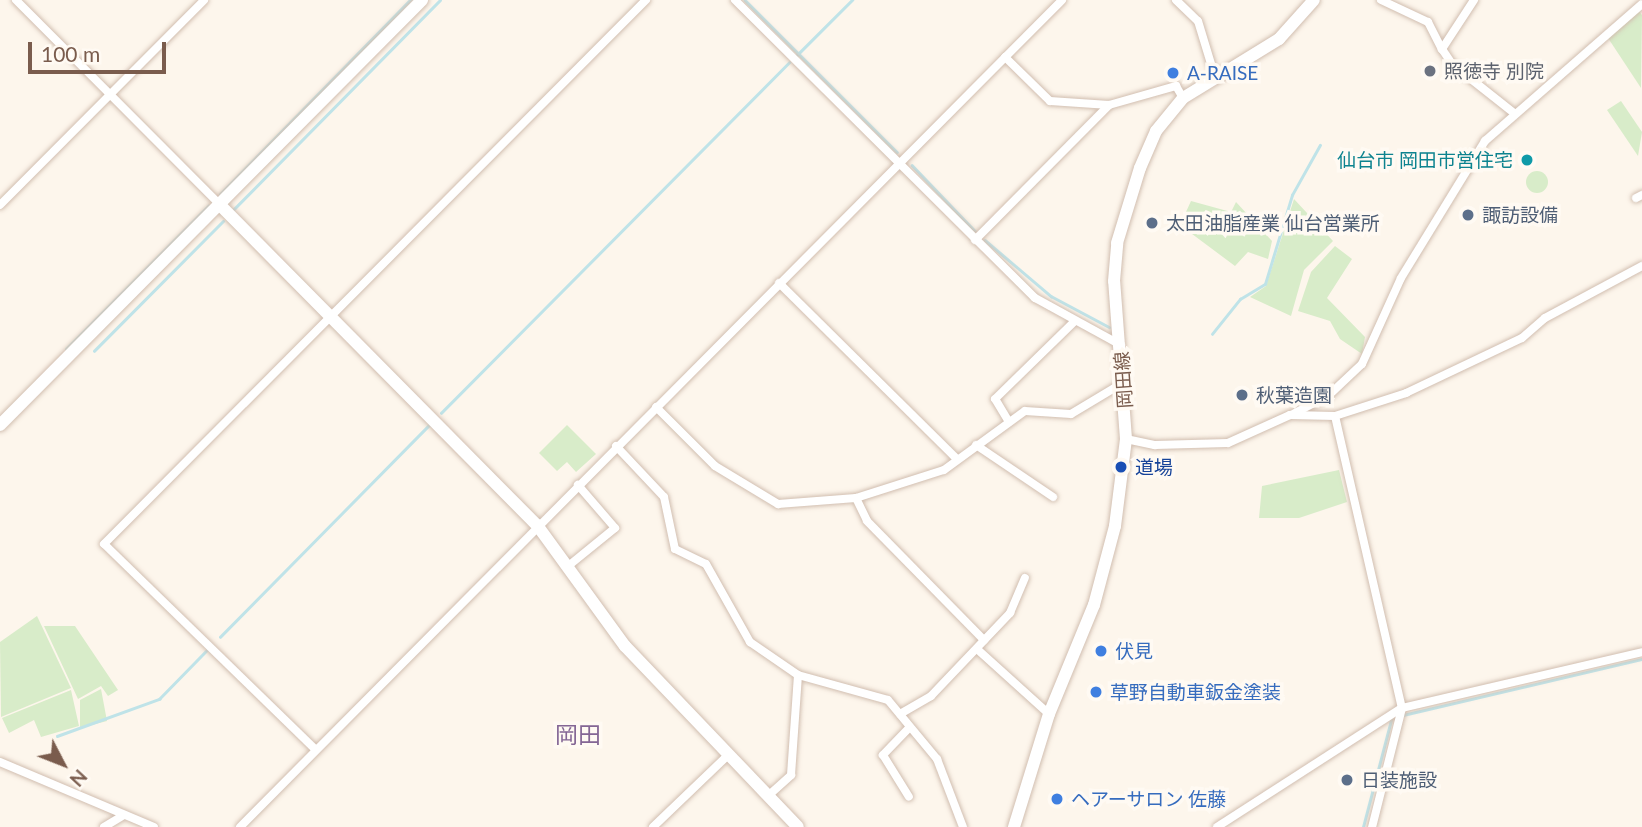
<!DOCTYPE html>
<html>
<head>
<meta charset="utf-8">
<style>
	body { margin:0 }
	#map { position:relative; width:1642px; height:827px; overflow:hidden; background:#fdf6ec; font-family:Lato,"Noto Sans JP",sans-serif }
	div>[style] { position:absolute }
	[style*='--x'] { left:calc(var(--x)*1px); top:calc(var(--y)*1px); width:calc(var(--w)*1px); rotate:calc(var(--a)*1deg) }
	.green>* { inset:0; background:#d8ecc9 }
	.round { border-radius:50% }
	.stream>* { height:2.5px; margin:-1.25px; padding:0 1.25px; transform-origin:1.25px; border-radius:1.25px; background:#bfe3e8 }
	.roads { filter:drop-shadow(0 0 2px #d1beb0) drop-shadow(0 0 2px #d1beb0) }
	.street>* { height:8px; margin:-4px; padding:0 4px; transform-origin:4px; border-radius:4px; background:#fff }
	.secondary>* { height:12px; margin:-6px; padding:0 6px; transform-origin:6px; border-radius:6px; background:#fff }
	.dots>* { width:19px; height:19px; translate:-50% -50%; box-sizing:border-box; border:4px solid #fffaf3; border-radius:50% }
	span { translate:-50% -50%; white-space:nowrap; text-align:center; line-height:1.15; -webkit-text-stroke:7px #fffaf3; paint-order:stroke }
	.worship-label { font-size:19px; color:#5b616d }
	.left { translate:0 -50%; text-align:left }
	.shop-label { font-size:19px; color:#366cbe }
	.culture-label { font-size:19px; color:#0d838f }
	.right { translate:-100% -50%; text-align:right }
	.service-label { font-size:19px; color:#4e5e75 }
	.street-label { font-size:19px; color:#7a5c4d }
	.transit-label { font-size:19px; color:#164399 }
	.quarter-label { font-size:23px; color:#846695 }
	.north { position:absolute; left:28px; top:729px; width:70px; height:70px; -webkit-text-stroke:5px #fffaf3; paint-order:stroke; rotate:132deg; font-size:19px; font-weight:700; line-height:28px; text-align:center; color:#7a5c4d }
	.north::after { content:''; display:block; margin:auto; width:24px; height:32px; background:#7a5c4d; clip-path:polygon(50% 0,100% 100%,50% 72%,0 100%) }
	.scale { position:absolute; left:28px; top:42px; width:138px; height:32px; box-sizing:border-box; border:4px solid #7a5c4d; border-top:0; padding-left:9px; font-size:21px; line-height:24px; white-space:nowrap; color:#7a5c4d; -webkit-text-stroke:5px #fffaf3; paint-order:stroke }
</style>
</head>
<body>
<div id="map">
	<div class="green">
		<div style="clip-path:polygon(1638px 10px,1642px 15px,1641px 88px,1608px 38px)"></div>
		<div style="clip-path:polygon(1621px 101px,1642px 132px,1638px 156px,1607px 110px)"></div>
		<div class="round" style="left:1526px;top:171px;width:22px;height:22px"></div>
		<div style="clip-path:polygon(1294px 199px,1333px 241px,1304px 270px,1291px 316px,1250px 297px,1266px 286px)"></div>
		<div style="clip-path:polygon(1191px 201px,1231px 212px,1236px 202px,1272px 241px,1268px 259px,1248px 252px,1235px 266px,1180px 225px)"></div>
		<div style="clip-path:polygon(1335px 246px,1352px 259px,1327px 298px,1365px 337px,1362px 354px,1340px 339px,1330px 321px,1298px 311px,1311px 272px)"></div>
		<div style="clip-path:polygon(567px 425px,596px 454px,576px 472px,567px 462px,557px 471px,539px 453px)"></div>
		<div style="clip-path:polygon(1339px 470px,1347px 502px,1299px 518px,1259px 518px,1262px 486px)"></div>
		<div style="clip-path:polygon(37px 616px,71px 688px,1px 717px,0 642px)"></div>
		<div style="clip-path:polygon(44px 626px,75px 626px,118px 690px,108px 696px,101px 686px,78px 699px)"></div>
		<div style="clip-path:polygon(101px 689px,107px 721px,80px 728px,80px 700px)"></div>
		<div style="clip-path:polygon(71px 690px,79px 726px,41px 737px,34px 720px,9px 733px,2px 718px)"></div>
	</div>
	<div class="stream">
		<div style="--x:745;--y:0;--w:215;--a:45"></div>
		<div style="--x:797;--y:55;--w:78;--a:-45"></div>
		<div style="--x:912;--y:165;--w:91;--a:46.3"></div>
		<div style="--x:220;--y:194;--w:272;--a:-45.6"></div>
		<div style="--x:234;--y:209;--w:293;--a:-45.4"></div>
		<div style="--x:985;--y:240;--w:87;--a:40.3"></div>
		<div style="--x:1051;--y:296;--w:66;--a:28.1"></div>
		<div style="--x:1212;--y:334;--w:45;--a:-51.3"></div>
		<div style="--x:1240;--y:299;--w:29;--a:-31"></div>
		<div style="--x:1265;--y:284;--w:93;--a:-73.1"></div>
		<div style="--x:1292;--y:195;--w:57;--a:-60.8"></div>
		<div style="--x:66;--y:349;--w:202;--a:-45.2"></div>
		<div style="--x:94;--y:351;--w:183;--a:-45.2"></div>
		<div style="--x:441;--y:413;--w:494;--a:-45.2"></div>
		<div style="--x:220;--y:637;--w:298;--a:-45.4"></div>
		<div style="--x:1403;--y:715;--w:245;--a:-13.2"></div>
		<div style="--x:57;--y:736;--w:109;--a:-19.9"></div>
		<div style="--x:159;--y:699;--w:70;--a:-45.6"></div>
		<div style="--x:1363;--y:827;--w:111;--a:-75.3"></div>
	</div>
	<div class="roads">
		<div class="street">
			<div style="--x:16;--y:0;--w:288;--a:45.1"></div>
			<div style="--x:735;--y:0;--w:423;--a:44.8"></div>
			<div style="--x:1035;--y:298;--w:98;--a:28.7"></div>
			<div style="--x:1176;--y:0;--w:30;--a:44"></div>
			<div style="--x:1198;--y:21;--w:59;--a:73.1"></div>
			<div style="--x:1381;--y:0;--w:52;--a:25.1"></div>
			<div style="--x:1428;--y:22;--w:30;--a:63"></div>
			<div style="--x:1474;--y:0;--w:59;--a:123.1"></div>
			<div style="--x:1442;--y:49;--w:18;--a:56"></div>
			<div style="--x:1452;--y:64;--w:80;--a:38.4"></div>
			<div style="--x:1005;--y:57;--w:63;--a:44.4"></div>
			<div style="--x:1050;--y:101;--w:59;--a:3.9"></div>
			<div style="--x:1109;--y:105;--w:70;--a:-15.8"></div>
			<div style="--x:1176;--y:86;--w:14;--a:60"></div>
			<div style="--x:1636;--y:198;--w:7;--a:-27"></div>
			<div style="--x:0;--y:205;--w:289;--a:-45.1"></div>
			<div style="--x:975;--y:240;--w:190;--a:-45.2"></div>
			<div style="--x:779;--y:283;--w:250;--a:44.7"></div>
			<div style="--x:656;--y:407;--w:83;--a:45"></div>
			<div style="--x:715;--y:466;--w:74;--a:31.1"></div>
			<div style="--x:778;--y:504;--w:78;--a:-4.4"></div>
			<div style="--x:856;--y:498;--w:92;--a:-17.7"></div>
			<div style="--x:944;--y:470;--w:100;--a:-36.1"></div>
			<div style="--x:1025;--y:411;--w:46;--a:3.7"></div>
			<div style="--x:1071;--y:414;--w:52;--a:-31"></div>
			<div style="--x:1116;--y:387;--w:9;--a:18"></div>
			<div style="--x:1293;--y:414;--w:41;--a:-27.8"></div>
			<div style="--x:1329;--y:395;--w:45;--a:-43.2"></div>
			<div style="--x:1362;--y:364;--w:94;--a:-65.6"></div>
			<div style="--x:1401;--y:278;--w:161;--a:-58.5"></div>
			<div style="--x:1485;--y:141;--w:208;--a:-41.1"></div>
			<div style="--x:1335;--y:416;--w:300;--a:77.1"></div>
			<div style="--x:1402;--y:708;--w:123;--a:104.1"></div>
			<div style="--x:1009;--y:422;--w:27;--a:-121"></div>
			<div style="--x:995;--y:399;--w:110;--a:-44.3"></div>
			<div style="--x:1126;--y:439;--w:30;--a:12"></div>
			<div style="--x:1155;--y:445;--w:73;--a:-1.6"></div>
			<div style="--x:1228;--y:443;--w:68;--a:-24.3"></div>
			<div style="--x:1290;--y:415;--w:45;--a:1.3"></div>
			<div style="--x:1335;--y:416;--w:75;--a:-17.9"></div>
			<div style="--x:1406;--y:393;--w:128;--a:-25.4"></div>
			<div style="--x:1522;--y:338;--w:30;--a:-41"></div>
			<div style="--x:1545;--y:318;--w:110;--a:-28.2"></div>
			<div style="--x:976;--y:445;--w:93;--a:34"></div>
			<div style="--x:616;--y:446;--w:70;--a:46.7"></div>
			<div style="--x:664;--y:497;--w:53;--a:78.1"></div>
			<div style="--x:675;--y:549;--w:34;--a:26"></div>
			<div style="--x:706;--y:564;--w:90;--a:60.6"></div>
			<div style="--x:750;--y:642;--w:58;--a:34.5"></div>
			<div style="--x:798;--y:675;--w:93;--a:15.5"></div>
			<div style="--x:888;--y:700;--w:77;--a:50.3"></div>
			<div style="--x:937;--y:759;--w:73;--a:69.1"></div>
			<div style="--x:856;--y:498;--w:25;--a:64"></div>
			<div style="--x:867;--y:521;--w:167;--a:45.5"></div>
			<div style="--x:567;--y:567;--w:62;--a:-39.1"></div>
			<div style="--x:615;--y:528;--w:57;--a:-130.7"></div>
			<div style="--x:977;--y:649;--w:97;--a:42.1"></div>
			<div style="--x:900;--y:714;--w:36;--a:-30"></div>
			<div style="--x:931;--y:696;--w:115;--a:-46.4"></div>
			<div style="--x:1010;--y:613;--w:38;--a:-67"></div>
			<div style="--x:907;--y:730;--w:35;--a:134"></div>
			<div style="--x:883;--y:755;--w:49;--a:58.2"></div>
			<div style="--x:315;--y:749;--w:294;--a:-135.8"></div>
			<div style="--x:104;--y:544;--w:768;--a:-45.11"></div>
			<div style="--x:0;--y:762;--w:167;--a:22.9"></div>
			<div style="--x:769;--y:795;--w:30;--a:-42"></div>
			<div style="--x:791;--y:775;--w:100;--a:-86"></div>
			<div style="--x:104;--y:827;--w:23;--a:-31"></div>
			<div style="--x:240;--y:827;--w:1166;--a:-45.17"></div>
			<div style="--x:653;--y:827;--w:104;--a:-43.8"></div>
			<div style="--x:1217;--y:827;--w:220;--a:-32.8"></div>
			<div style="--x:1402;--y:708;--w:246;--a:-13.1"></div>
		</div>
		<div class="secondary">
			<div style="--x:219;--y:204;--w:452;--a:45.3"></div>
			<div style="--x:537;--y:525;--w:150;--a:54"></div>
			<div style="--x:625;--y:646;--w:250;--a:46.3"></div>
			<div style="--x:0;--y:425;--w:599;--a:-45.2"></div>
			<div style="--x:1014;--y:827;--w:118;--a:-72.8"></div>
			<div style="--x:1049;--y:714;--w:118;--a:-67.6"></div>
			<div style="--x:1094;--y:605;--w:82;--a:-75.1"></div>
			<div style="--x:1115;--y:526;--w:88;--a:-82.8"></div>
			<div style="--x:1126;--y:439;--w:158;--a:-94.3"></div>
			<div style="--x:1114;--y:281;--w:38;--a:-85"></div>
			<div style="--x:1117;--y:243;--w:78;--a:-73"></div>
			<div style="--x:1140;--y:168;--w:40;--a:-66.6"></div>
			<div style="--x:1156;--y:131;--w:43;--a:-50.7"></div>
			<div style="--x:1183;--y:98;--w:113;--a:-31.6"></div>
			<div style="--x:1279;--y:39;--w:52;--a:-48.1"></div>
		</div>
	</div>
	<div class="dots">
		<div style="left:1430px;top:71px;background:#6b7280"></div>
		<div style="left:1173px;top:73px;background:#3f7fe0"></div>
		<div style="left:1527px;top:160px;background:#0f9aa8"></div>
		<div style="left:1468px;top:215px;background:#5c6f8a"></div>
		<div style="left:1152px;top:223px;background:#5c6f8a"></div>
		<div style="left:1242px;top:395px;background:#5c6f8a"></div>
		<div style="left:1121px;top:467px;background:#1a4fb4"></div>
		<div style="left:1101px;top:651px;background:#3f7fe0"></div>
		<div style="left:1096px;top:692px;background:#3f7fe0"></div>
		<div style="left:1347px;top:780px;background:#5c6f8a"></div>
		<div style="left:1057px;top:799px;background:#3f7fe0"></div>
	</div>
	<div class="worship-label">
		<span class="left" style="left:1444px;top:71px">照徳寺 別院</span>
	</div>
	<div class="shop-label">
		<span class="left" style="left:1187px;top:73px">A-RAISE</span>
		<span class="left" style="left:1115px;top:651px">伏見</span>
		<span class="left" style="left:1110px;top:692px">草野自動車鈑金塗装</span>
		<span class="left" style="left:1071px;top:799px">ヘアーサロン 佐藤</span>
	</div>
	<div class="culture-label">
		<span class="right" style="left:1513px;top:160px">仙台市 岡田市営住宅</span>
	</div>
	<div class="service-label">
		<span class="left" style="left:1482px;top:215px">諏訪設備</span>
		<span class="left" style="left:1166px;top:223px">太田油脂産業 仙台営業所</span>
		<span class="left" style="left:1256px;top:395px">秋葉造園</span>
		<span class="left" style="left:1361px;top:780px">日装施設</span>
	</div>
	<div class="street-label">
		<span style="left:1123px;top:380px;rotate:-94deg">岡田線</span>
	</div>
	<div class="transit-label">
		<span class="left" style="left:1135px;top:467px">道場</span>
	</div>
	<div class="quarter-label">
		<span style="left:578px;top:734px">岡田</span>
	</div>
	<div class="north">N</div>
	<div class="scale">100 m</div>
</div>
</body>
</html>
